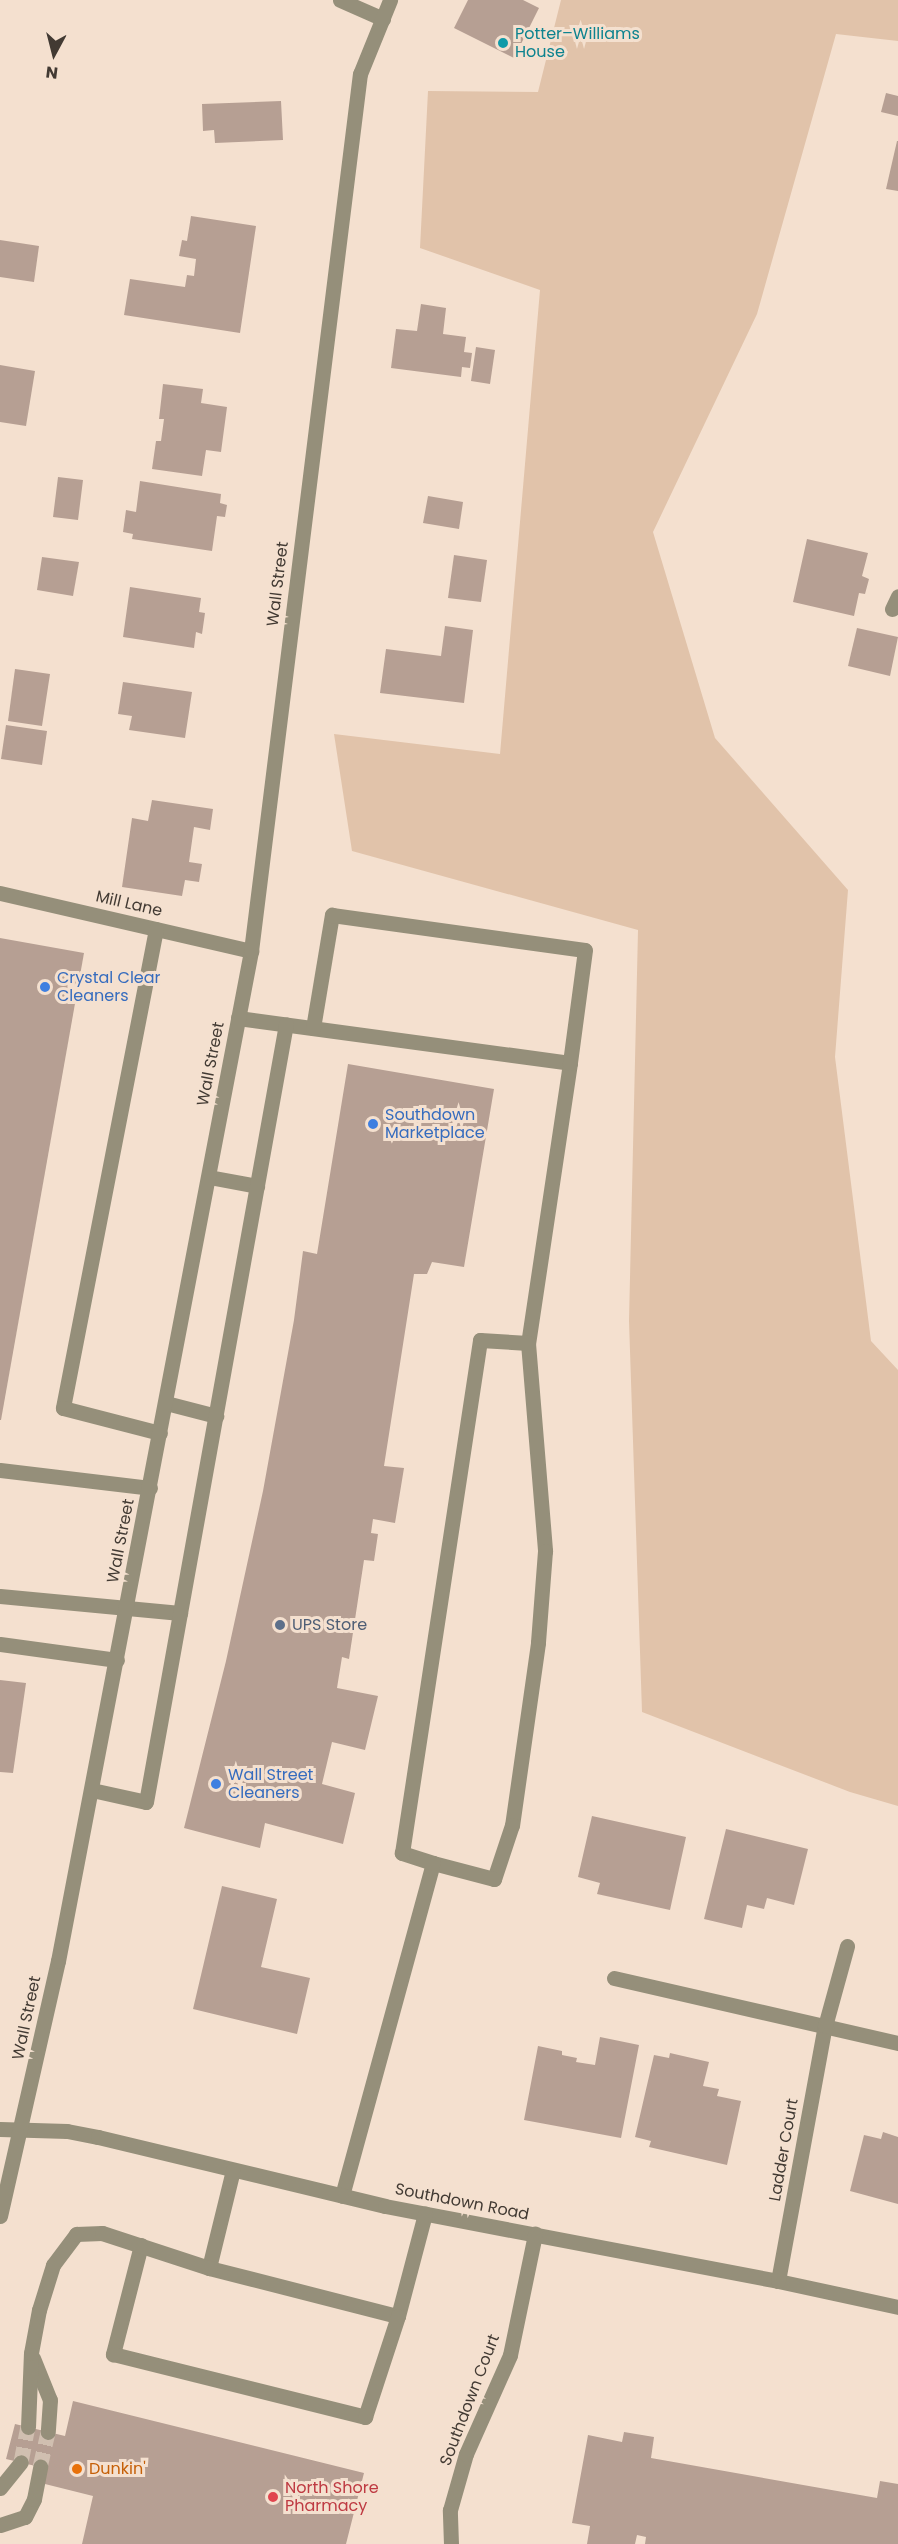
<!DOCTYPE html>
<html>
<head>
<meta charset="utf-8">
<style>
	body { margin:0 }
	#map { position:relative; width:898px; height:2544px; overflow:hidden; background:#f4e0cf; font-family:Poppins,sans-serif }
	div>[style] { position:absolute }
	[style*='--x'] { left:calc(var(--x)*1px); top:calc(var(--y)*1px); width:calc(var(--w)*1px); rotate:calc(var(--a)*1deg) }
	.green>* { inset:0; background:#e1c3aa }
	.building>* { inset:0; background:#b69f93 }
	.minor-tunnel>* { height:15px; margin-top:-7.5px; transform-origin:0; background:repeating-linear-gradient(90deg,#d0bfb0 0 15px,transparent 0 23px) }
	.minor>* { height:15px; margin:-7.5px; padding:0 7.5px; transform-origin:7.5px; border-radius:7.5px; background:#958f7a }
	.dots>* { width:16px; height:16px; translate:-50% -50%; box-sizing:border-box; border:3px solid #f4e0cf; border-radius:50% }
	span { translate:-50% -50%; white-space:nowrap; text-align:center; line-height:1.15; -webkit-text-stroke:6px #f4e0cf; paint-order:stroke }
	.culture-label { font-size:16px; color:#0d838f }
	.left { translate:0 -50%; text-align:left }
	.street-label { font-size:16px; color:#423a33 }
	.shop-label { font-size:16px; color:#366cbe }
	.service-label { font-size:16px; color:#4e5e75 }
	.food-label { font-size:16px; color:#c56008 }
	.health-label { font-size:16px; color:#be3a42 }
	.north { position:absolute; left:24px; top:24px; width:60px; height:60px; -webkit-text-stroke:4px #f4e0cf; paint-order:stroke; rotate:187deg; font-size:16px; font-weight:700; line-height:24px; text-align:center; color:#423a33 }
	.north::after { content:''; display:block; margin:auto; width:21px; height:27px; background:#423a33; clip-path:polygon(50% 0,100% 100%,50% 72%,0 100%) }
</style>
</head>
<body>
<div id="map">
	<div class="green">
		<div style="clip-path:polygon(561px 0,898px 0,898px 41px,836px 34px,757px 314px,653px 532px,715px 738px,848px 890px,835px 1057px,871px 1341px,898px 1370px,898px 1806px,850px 1792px,642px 1712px,629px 1321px,638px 930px,352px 851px,334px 734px,500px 754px,540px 290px,420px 248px,428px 91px,538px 92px)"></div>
	</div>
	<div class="building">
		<div style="clip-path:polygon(468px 0,523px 0,539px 8px,514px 58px,454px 28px)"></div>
		<div style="clip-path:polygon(886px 93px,898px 96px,898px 116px,881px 112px)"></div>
		<div style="clip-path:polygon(281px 101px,283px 140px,215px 143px,214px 130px,203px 131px,202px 104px)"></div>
		<div style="clip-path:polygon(897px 141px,898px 141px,898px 191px,886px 189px)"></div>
		<div style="clip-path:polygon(191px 216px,256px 226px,240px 333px,124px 315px,130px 279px,185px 287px,187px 275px,194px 276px,196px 259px,179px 256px,182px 240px,187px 241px)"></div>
		<div style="clip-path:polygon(0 240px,39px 246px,34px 282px,0 277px)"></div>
		<div style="clip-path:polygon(421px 304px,446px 308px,443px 334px,466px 337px,464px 352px,472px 353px,470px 368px,462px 367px,461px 377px,391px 368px,396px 329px,417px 331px)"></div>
		<div style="clip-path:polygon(476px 347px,495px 350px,490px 384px,471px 381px)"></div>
		<div style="clip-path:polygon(0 365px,35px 371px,26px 426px,0 422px)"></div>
		<div style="clip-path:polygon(163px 384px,203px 389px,201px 403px,227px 407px,221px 452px,206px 450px,202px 476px,152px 469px,156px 441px,161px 441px,164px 419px,159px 419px)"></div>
		<div style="clip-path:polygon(58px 477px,83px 480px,78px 520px,53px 517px)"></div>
		<div style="clip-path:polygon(140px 481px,221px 494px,220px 503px,227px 505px,225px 517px,217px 516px,212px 551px,132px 539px,133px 534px,123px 532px,126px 510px,136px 512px)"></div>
		<div style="clip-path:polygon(428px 496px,463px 502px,459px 529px,423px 523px)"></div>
		<div style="clip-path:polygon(807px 539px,868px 553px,862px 576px,869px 579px,865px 594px,859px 593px,854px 616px,793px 602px)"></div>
		<div style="clip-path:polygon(454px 555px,487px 560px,481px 602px,448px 598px)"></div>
		<div style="clip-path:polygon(42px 557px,79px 562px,73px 596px,37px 590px)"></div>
		<div style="clip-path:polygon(130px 587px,201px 598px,199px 612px,205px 613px,202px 634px,196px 632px,194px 648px,123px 637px)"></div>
		<div style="clip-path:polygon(445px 626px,473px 630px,464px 703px,380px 693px,386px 649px,441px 656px)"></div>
		<div style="clip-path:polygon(857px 628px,898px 637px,890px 676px,848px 666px)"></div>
		<div style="clip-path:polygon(15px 669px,50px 674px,42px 726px,8px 721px)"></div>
		<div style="clip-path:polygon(123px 682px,192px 692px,185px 738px,129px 730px,132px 716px,118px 714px)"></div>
		<div style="clip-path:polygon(6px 725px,47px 731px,42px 765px,1px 759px)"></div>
		<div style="clip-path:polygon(152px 800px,213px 809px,210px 830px,194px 827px,189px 862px,202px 864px,199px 882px,185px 880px,182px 896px,122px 887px,132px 818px,148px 821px)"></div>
		<div style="clip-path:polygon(0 938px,84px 953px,1px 1420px,0 1420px)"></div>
		<div style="clip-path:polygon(348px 1064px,494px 1089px,464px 1267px,432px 1262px,427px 1274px,414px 1274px,384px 1466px,404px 1468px,395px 1523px,373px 1519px,371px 1533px,378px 1534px,374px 1561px,364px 1560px,349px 1659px,342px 1657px,337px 1688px,378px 1696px,365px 1750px,332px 1742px,322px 1784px,355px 1793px,343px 1844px,265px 1823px,260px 1848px,184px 1828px,226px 1661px,263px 1491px,294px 1320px,303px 1251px,317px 1254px)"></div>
		<div style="clip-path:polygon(0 1680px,26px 1683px,13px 1773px,0 1772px)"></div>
		<div style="clip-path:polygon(592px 1816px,686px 1837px,670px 1910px,597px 1894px,600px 1883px,578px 1877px)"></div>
		<div style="clip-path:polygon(726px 1829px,808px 1849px,794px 1905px,767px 1898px,764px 1909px,747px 1905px,742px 1928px,704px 1919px)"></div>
		<div style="clip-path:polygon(222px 1886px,277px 1899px,261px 1967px,310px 1978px,297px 2034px,193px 2009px)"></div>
		<div style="clip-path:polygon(600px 2037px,639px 2045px,621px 2138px,524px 2120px,538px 2046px,562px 2051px,562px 2055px,577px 2058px,576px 2062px,595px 2065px)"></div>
		<div style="clip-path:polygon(670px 2053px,709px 2062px,703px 2086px,719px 2089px,717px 2096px,741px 2101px,727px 2165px,649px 2147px,651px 2141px,635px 2137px,654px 2055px,669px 2058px)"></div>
		<div style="clip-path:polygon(883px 2132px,898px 2137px,898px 2204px,850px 2191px,864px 2135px,881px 2139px)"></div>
		<div style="clip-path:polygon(73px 2401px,364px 2473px,346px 2544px,82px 2544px,93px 2496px,41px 2483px,44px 2468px,6px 2459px,15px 2424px,65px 2436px)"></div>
		<div style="clip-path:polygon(624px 2432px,654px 2437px,651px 2458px,877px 2498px,880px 2481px,898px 2484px,898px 2544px,645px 2544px,646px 2537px,637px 2535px,635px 2544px,587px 2544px,590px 2526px,572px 2523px,588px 2435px,622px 2442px)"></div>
	</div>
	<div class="minor-tunnel">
		<div style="--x:21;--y:2462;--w:36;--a:-79"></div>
		<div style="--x:40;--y:2467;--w:36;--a:-77"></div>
	</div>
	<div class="minor">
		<div style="--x:340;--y:0;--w:47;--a:23.8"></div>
		<div style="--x:892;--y:609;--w:14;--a:-65"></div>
		<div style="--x:0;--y:893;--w:258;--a:13"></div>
		<div style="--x:156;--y:929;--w:488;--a:101"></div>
		<div style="--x:63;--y:1408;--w:100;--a:14.5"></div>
		<div style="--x:238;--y:1018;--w:335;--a:7.7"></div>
		<div style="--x:570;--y:1063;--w:283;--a:98.5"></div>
		<div style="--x:528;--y:1343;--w:209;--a:85.3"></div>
		<div style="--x:545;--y:1551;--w:92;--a:94.4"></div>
		<div style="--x:538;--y:1643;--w:184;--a:98.1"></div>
		<div style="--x:512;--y:1825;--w:57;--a:108.4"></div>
		<div style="--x:494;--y:1879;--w:63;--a:-165.3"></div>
		<div style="--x:433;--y:1863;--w:345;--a:105.3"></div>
		<div style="--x:313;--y:1028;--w:115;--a:-80.5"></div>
		<div style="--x:332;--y:915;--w:255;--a:7.9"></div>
		<div style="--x:585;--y:950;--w:114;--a:97.6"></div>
		<div style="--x:209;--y:1177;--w:49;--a:10.6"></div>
		<div style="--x:166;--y:1403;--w:52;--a:14.6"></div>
		<div style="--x:0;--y:1470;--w:151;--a:6.8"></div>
		<div style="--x:0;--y:1596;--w:181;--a:5.4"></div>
		<div style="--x:0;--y:1644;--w:118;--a:7.8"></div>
		<div style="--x:92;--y:1790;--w:55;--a:12.5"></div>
		<div style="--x:146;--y:1802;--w:790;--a:-79.8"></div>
		<div style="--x:433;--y:1863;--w:33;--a:-162"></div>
		<div style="--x:402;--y:1853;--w:519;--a:-81.35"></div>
		<div style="--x:480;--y:1340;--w:48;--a:3.6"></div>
		<div style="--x:614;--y:1978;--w:291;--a:12.9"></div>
		<div style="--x:0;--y:2129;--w:67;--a:1.7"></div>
		<div style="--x:67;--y:2131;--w:32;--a:11"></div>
		<div style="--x:98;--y:2137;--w:295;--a:13.5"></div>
		<div style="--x:385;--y:2206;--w:400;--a:10.8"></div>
		<div style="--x:778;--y:2281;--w:123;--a:12.2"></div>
		<div style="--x:233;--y:2170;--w:101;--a:103.8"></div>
		<div style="--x:209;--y:2268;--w:195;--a:14.3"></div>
		<div style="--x:398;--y:2316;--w:106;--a:-75.2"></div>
		<div style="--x:0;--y:2216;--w:262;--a:-77.2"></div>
		<div style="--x:58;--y:1961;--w:1028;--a:-79.18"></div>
		<div style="--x:251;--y:951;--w:884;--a:-82.92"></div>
		<div style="--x:360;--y:74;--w:80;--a:-67.9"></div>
		<div style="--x:141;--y:2245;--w:113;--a:104.4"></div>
		<div style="--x:113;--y:2354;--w:260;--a:14"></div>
		<div style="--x:365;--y:2417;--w:106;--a:-71.9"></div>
		<div style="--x:778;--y:2281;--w:259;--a:-79.6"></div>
		<div style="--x:825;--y:2026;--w:83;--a:-74.6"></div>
		<div style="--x:33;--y:2358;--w:45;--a:68"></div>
		<div style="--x:50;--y:2400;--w:32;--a:94"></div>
		<div style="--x:28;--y:2427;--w:74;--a:-87.7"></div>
		<div style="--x:31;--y:2353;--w:44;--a:-79.5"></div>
		<div style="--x:39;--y:2310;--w:47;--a:-72.7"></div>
		<div style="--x:53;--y:2265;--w:39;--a:-53"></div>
		<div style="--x:76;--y:2234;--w:26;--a:-2"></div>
		<div style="--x:102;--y:2233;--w:113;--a:18.1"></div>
		<div style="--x:0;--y:2488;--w:33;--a:-51"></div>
		<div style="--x:0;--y:2525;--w:26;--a:-18"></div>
		<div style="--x:25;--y:2517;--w:20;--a:-63"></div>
		<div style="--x:34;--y:2499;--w:33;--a:-79"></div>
		<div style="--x:451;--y:2544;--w:34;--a:-92"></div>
		<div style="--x:450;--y:2510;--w:58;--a:-74.1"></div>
		<div style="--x:466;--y:2454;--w:108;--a:-66"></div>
		<div style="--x:510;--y:2355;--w:124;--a:-78.3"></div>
	</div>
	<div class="dots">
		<div style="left:503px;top:43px;background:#0f9aa8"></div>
		<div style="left:45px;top:987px;background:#3f7fe0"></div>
		<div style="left:373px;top:1124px;background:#3f7fe0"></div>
		<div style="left:280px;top:1625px;background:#5c6f8a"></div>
		<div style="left:216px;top:1784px;background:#3f7fe0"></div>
		<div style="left:77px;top:2469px;background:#e8710a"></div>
		<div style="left:273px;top:2497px;background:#e0444e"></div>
	</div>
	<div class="culture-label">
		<span class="left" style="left:515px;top:43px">Potter–Williams<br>House</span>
	</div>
	<div class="street-label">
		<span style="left:278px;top:584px;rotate:-83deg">Wall Street</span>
		<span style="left:129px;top:904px;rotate:13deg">Mill Lane</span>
		<span style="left:211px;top:1064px;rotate:-79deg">Wall Street</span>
		<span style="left:121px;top:1541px;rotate:-79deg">Wall Street</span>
		<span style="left:27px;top:2018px;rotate:-78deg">Wall Street</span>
		<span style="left:784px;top:2150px;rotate:-80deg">Ladder Court</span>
		<span style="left:462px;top:2202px;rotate:11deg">Southdown Road</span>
		<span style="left:470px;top:2400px;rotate:-69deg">Southdown Court</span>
	</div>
	<div class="shop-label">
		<span class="left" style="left:57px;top:987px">Crystal Clear<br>Cleaners</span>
		<span class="left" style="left:385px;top:1124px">Southdown<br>Marketplace</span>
		<span class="left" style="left:228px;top:1784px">Wall Street<br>Cleaners</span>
	</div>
	<div class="service-label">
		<span class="left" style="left:292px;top:1625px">UPS Store</span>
	</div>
	<div class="food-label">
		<span class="left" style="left:89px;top:2469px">Dunkin'</span>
	</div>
	<div class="health-label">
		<span class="left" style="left:285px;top:2497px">North Shore<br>Pharmacy</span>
	</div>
	<div class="north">N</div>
</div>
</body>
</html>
